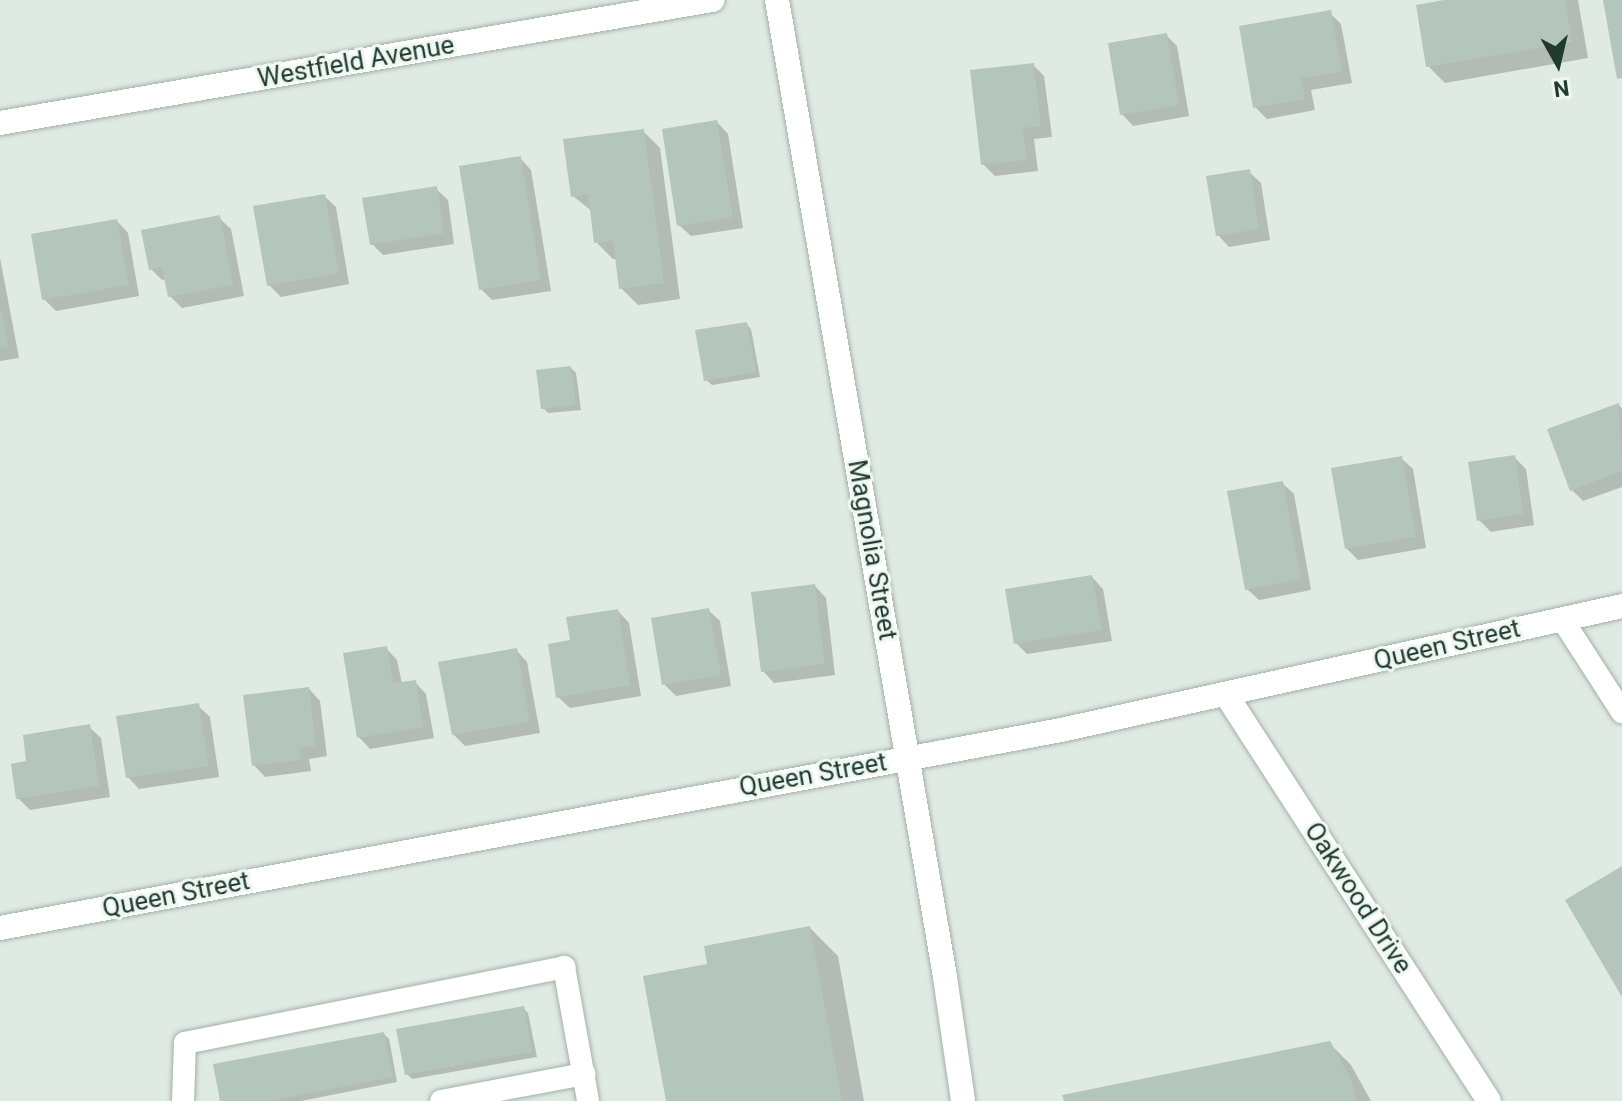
<!DOCTYPE html>
<html>
<head>
<meta charset="utf-8">
<style>
	body { margin:0 }
	#map { position:relative; width:1622px; height:1101px; overflow:hidden; background:#dfeae3; font-family:Roboto,sans-serif }
	div>[style] { position:absolute }
	[style*='--x'] { left:calc(var(--x)*1px); top:calc(var(--y)*1px); width:calc(var(--w)*1px); rotate:calc(var(--a)*1deg) }
	.shadow>* { inset:0; background:#0003 }
	.building>* { inset:0; background:#b4c5bc }
	.roads { filter:drop-shadow(0 0 2px #a2b2a9) drop-shadow(0 0 2px #a2b2a9) }
	.service>* { height:22px; margin:-11px; padding:0 11px; transform-origin:11px; border-radius:11px; background:#fff }
	.minor>* { height:24px; margin:-12px; padding:0 12px; transform-origin:12px; border-radius:12px; background:#fff }
	.tertiary>* { height:24px; margin:-12px; padding:0 12px; transform-origin:12px; border-radius:12px; background:#fff }
	span { translate:-50% -50%; white-space:nowrap; text-align:center; line-height:1.15; -webkit-text-stroke:6px #eff7f2; paint-order:stroke }
	.street-label { font-size:26px; color:#1f3b2f }
	.north { position:absolute; left:1518px; top:24px; width:80px; height:80px; -webkit-text-stroke:6px #eff7f2; paint-order:stroke; rotate:172deg; font-size:22px; font-weight:700; line-height:32px; text-align:center; color:#1f3b2f }
	.north::after { content:''; display:block; margin:auto; width:28px; height:36px; background:#1f3b2f; clip-path:polygon(50% 0,100% 100%,50% 72%,0 100%) }
</style>
</head>
<body>
<div id="map">
	<div class="shadow">
		<div style="clip-path:polygon(1456px 0,1578px 0,1588px 58px,1445px 83px,1428px 66px)"></div>
		<div style="clip-path:polygon(1330px 13px,1341px 24px,1352px 83px,1311px 90px,1315px 110px,1267px 119px,1255px 107px)"></div>
		<div style="clip-path:polygon(1166px 35px,1177px 46px,1189px 116px,1133px 126px,1122px 114px)"></div>
		<div style="clip-path:polygon(1033px 65px,1044px 76px,1052px 137px,1034px 139px,1038px 171px,995px 176px,983px 164px)"></div>
		<div style="clip-path:polygon(717px 122px,728px 134px,743px 228px,691px 236px,679px 225px)"></div>
		<div style="clip-path:polygon(643px 131px,660px 148px,680px 299px,638px 305px,621px 288px,618px 259px,613px 259px,596px 242px,593px 212px,573px 196px)"></div>
		<div style="clip-path:polygon(520px 158px,531px 170px,551px 291px,492px 300px,481px 289px)"></div>
		<div style="clip-path:polygon(1249px 172px,1261px 183px,1270px 240px,1229px 247px,1218px 235px)"></div>
		<div style="clip-path:polygon(436px 189px,448px 200px,454px 244px,383px 255px,372px 244px)"></div>
		<div style="clip-path:polygon(324px 196px,336px 207px,349px 284px,281px 297px,269px 285px)"></div>
		<div style="clip-path:polygon(219px 218px,231px 229px,244px 296px,182px 308px,170px 296px,167px 279px,162px 280px,151px 269px)"></div>
		<div style="clip-path:polygon(117px 221px,128px 233px,139px 296px,56px 311px,44px 299px)"></div>
		<div style="clip-path:polygon(0 258px,19px 358px,0 361px)"></div>
		<div style="clip-path:polygon(746px 324px,751px 329px,760px 377px,712px 385px,706px 380px)"></div>
		<div style="clip-path:polygon(571px 368px,576px 373px,581px 410px,548px 413px,543px 408px)"></div>
		<div style="clip-path:polygon(1619px 405px,1622px 409px,1622px 487px,1583px 501px,1572px 490px)"></div>
		<div style="clip-path:polygon(1514px 457px,1526px 469px,1534px 525px,1491px 532px,1479px 520px)"></div>
		<div style="clip-path:polygon(1401px 458px,1413px 469px,1426px 548px,1358px 560px,1347px 549px)"></div>
		<div style="clip-path:polygon(1282px 483px,1294px 494px,1311px 590px,1259px 600px,1247px 589px)"></div>
		<div style="clip-path:polygon(1092px 577px,1103px 589px,1112px 641px,1027px 654px,1016px 643px)"></div>
		<div style="clip-path:polygon(815px 586px,826px 598px,835px 675px,774px 683px,763px 671px)"></div>
		<div style="clip-path:polygon(708px 610px,720px 621px,731px 686px,676px 696px,664px 684px)"></div>
		<div style="clip-path:polygon(618px 611px,629px 623px,641px 696px,570px 708px,558px 697px,572px 642px)"></div>
		<div style="clip-path:polygon(386px 648px,397px 660px,402px 684px,415px 682px,426px 694px,434px 738px,370px 749px,359px 737px)"></div>
		<div style="clip-path:polygon(516px 650px,527px 662px,540px 733px,465px 746px,453px 734px)"></div>
		<div style="clip-path:polygon(309px 689px,320px 701px,327px 756px,309px 759px,311px 771px,265px 777px,254px 765px)"></div>
		<div style="clip-path:polygon(198px 706px,210px 717px,219px 777px,139px 789px,128px 777px)"></div>
		<div style="clip-path:polygon(89px 727px,101px 738px,110px 797px,30px 810px,18px 798px,29px 763px)"></div>
		<div style="clip-path:polygon(810px 928px,838px 956px,864px 1101px,668px 1101px,710px 966px)"></div>
		<div style="clip-path:polygon(523px 1008px,528px 1013px,537px 1057px,412px 1079px,407px 1074px)"></div>
		<div style="clip-path:polygon(384px 1034px,389px 1039px,397px 1082px,301px 1101px,222px 1101px)"></div>
		<div style="clip-path:polygon(1329px 1043px,1351px 1065px,1371px 1101px,1066px 1101px)"></div>
	</div>
	<div class="building">
		<div style="clip-path:polygon(1444px 0,1565px 0,1572px 42px,1426px 67px,1416px 5px)"></div>
		<div style="clip-path:polygon(1603px 0,1622px 0,1622px 78px,1617px 79px)"></div>
		<div style="clip-path:polygon(1331px 10px,1342px 72px,1301px 78px,1305px 99px,1253px 108px,1239px 26px)"></div>
		<div style="clip-path:polygon(1167px 33px,1179px 105px,1120px 115px,1108px 43px)"></div>
		<div style="clip-path:polygon(1034px 63px,1041px 126px,1023px 128px,1027px 160px,981px 165px,970px 70px)"></div>
		<div style="clip-path:polygon(717px 120px,733px 217px,677px 226px,662px 129px)"></div>
		<div style="clip-path:polygon(644px 129px,664px 283px,619px 289px,613px 241px,594px 243px,588px 194px,571px 197px,563px 139px)"></div>
		<div style="clip-path:polygon(521px 156px,541px 280px,479px 290px,459px 166px)"></div>
		<div style="clip-path:polygon(1250px 169px,1259px 229px,1216px 236px,1206px 176px)"></div>
		<div style="clip-path:polygon(437px 186px,444px 233px,370px 245px,362px 198px)"></div>
		<div style="clip-path:polygon(325px 194px,339px 273px,267px 286px,253px 206px)"></div>
		<div style="clip-path:polygon(220px 215px,233px 285px,168px 297px,162px 267px,149px 270px,141px 230px)"></div>
		<div style="clip-path:polygon(117px 219px,129px 285px,42px 300px,31px 234px)"></div>
		<div style="clip-path:polygon(0 307px,9px 347px,0 348px)"></div>
		<div style="clip-path:polygon(747px 322px,756px 372px,704px 381px,695px 330px)"></div>
		<div style="clip-path:polygon(571px 366px,576px 405px,541px 409px,536px 370px)"></div>
		<div style="clip-path:polygon(1619px 403px,1622px 471px,1570px 491px,1547px 429px)"></div>
		<div style="clip-path:polygon(1515px 455px,1523px 514px,1477px 521px,1468px 462px)"></div>
		<div style="clip-path:polygon(1402px 456px,1416px 537px,1345px 549px,1331px 468px)"></div>
		<div style="clip-path:polygon(1283px 481px,1301px 579px,1245px 590px,1227px 491px)"></div>
		<div style="clip-path:polygon(1092px 575px,1102px 630px,1014px 644px,1005px 589px)"></div>
		<div style="clip-path:polygon(815px 584px,825px 664px,761px 672px,751px 592px)"></div>
		<div style="clip-path:polygon(709px 608px,721px 675px,662px 685px,651px 618px)"></div>
		<div style="clip-path:polygon(618px 609px,630px 685px,556px 698px,548px 644px,570px 640px,566px 617px)"></div>
		<div style="clip-path:polygon(387px 646px,393px 683px,416px 680px,423px 727px,357px 738px,343px 653px)"></div>
		<div style="clip-path:polygon(517px 648px,530px 722px,452px 735px,438px 662px)"></div>
		<div style="clip-path:polygon(309px 687px,316px 745px,299px 748px,301px 760px,252px 766px,243px 695px)"></div>
		<div style="clip-path:polygon(199px 703px,209px 766px,126px 778px,116px 716px)"></div>
		<div style="clip-path:polygon(90px 724px,99px 786px,16px 799px,11px 764px,26px 761px,23px 735px)"></div>
		<div style="clip-path:polygon(1622px 866px,1622px 997px,1565px 900px)"></div>
		<div style="clip-path:polygon(810px 926px,842px 1101px,666px 1101px,643px 976px,707px 964px,704px 946px)"></div>
		<div style="clip-path:polygon(524px 1006px,532px 1052px,405px 1075px,396px 1029px)"></div>
		<div style="clip-path:polygon(384px 1032px,393px 1077px,271px 1101px,220px 1101px,213px 1064px)"></div>
		<div style="clip-path:polygon(1330px 1041px,1352px 1081px,1357px 1101px,1064px 1101px,1062px 1095px)"></div>
	</div>
	<div class="roads">
		<div class="service">
			<div style="--x:1562;--y:619;--w:111;--a:57.2"></div>
			<div style="--x:183;--y:1101;--w:58;--a:-88"></div>
			<div style="--x:185;--y:1043;--w:387;--a:-11.3"></div>
			<div style="--x:564;--y:967;--w:136;--a:79.8"></div>
			<div style="--x:441;--y:1101;--w:146;--a:-10.7"></div>
		</div>
		<div class="minor">
			<div style="--x:777;--y:0;--w:991;--a:80.24"></div>
			<div style="--x:945;--y:977;--w:125;--a:81.7"></div>
			<div style="--x:0;--y:123;--w:723;--a:-9.8"></div>
		</div>
		<div class="tertiary">
			<div style="--x:1227;--y:696;--w:482;--a:57.1"></div>
			<div style="--x:0;--y:928;--w:1079;--a:-10.57"></div>
			<div style="--x:1061;--y:730;--w:575;--a:-12.46"></div>
		</div>
	</div>
	<div class="street-label">
		<span style="left:356px;top:62px;rotate:-10deg">Westfield Avenue</span>
		<span style="left:872px;top:550px;rotate:80deg">Magnolia Street</span>
		<span style="left:1447px;top:645px;rotate:-13deg">Queen Street</span>
		<span style="left:813px;top:775px;rotate:-10deg">Queen Street</span>
		<span style="left:176px;top:895px;rotate:-11deg">Queen Street</span>
		<span style="left:1358px;top:898px;rotate:57deg">Oakwood Drive</span>
	</div>
	<div class="north">N</div>
</div>
</body>
</html>
